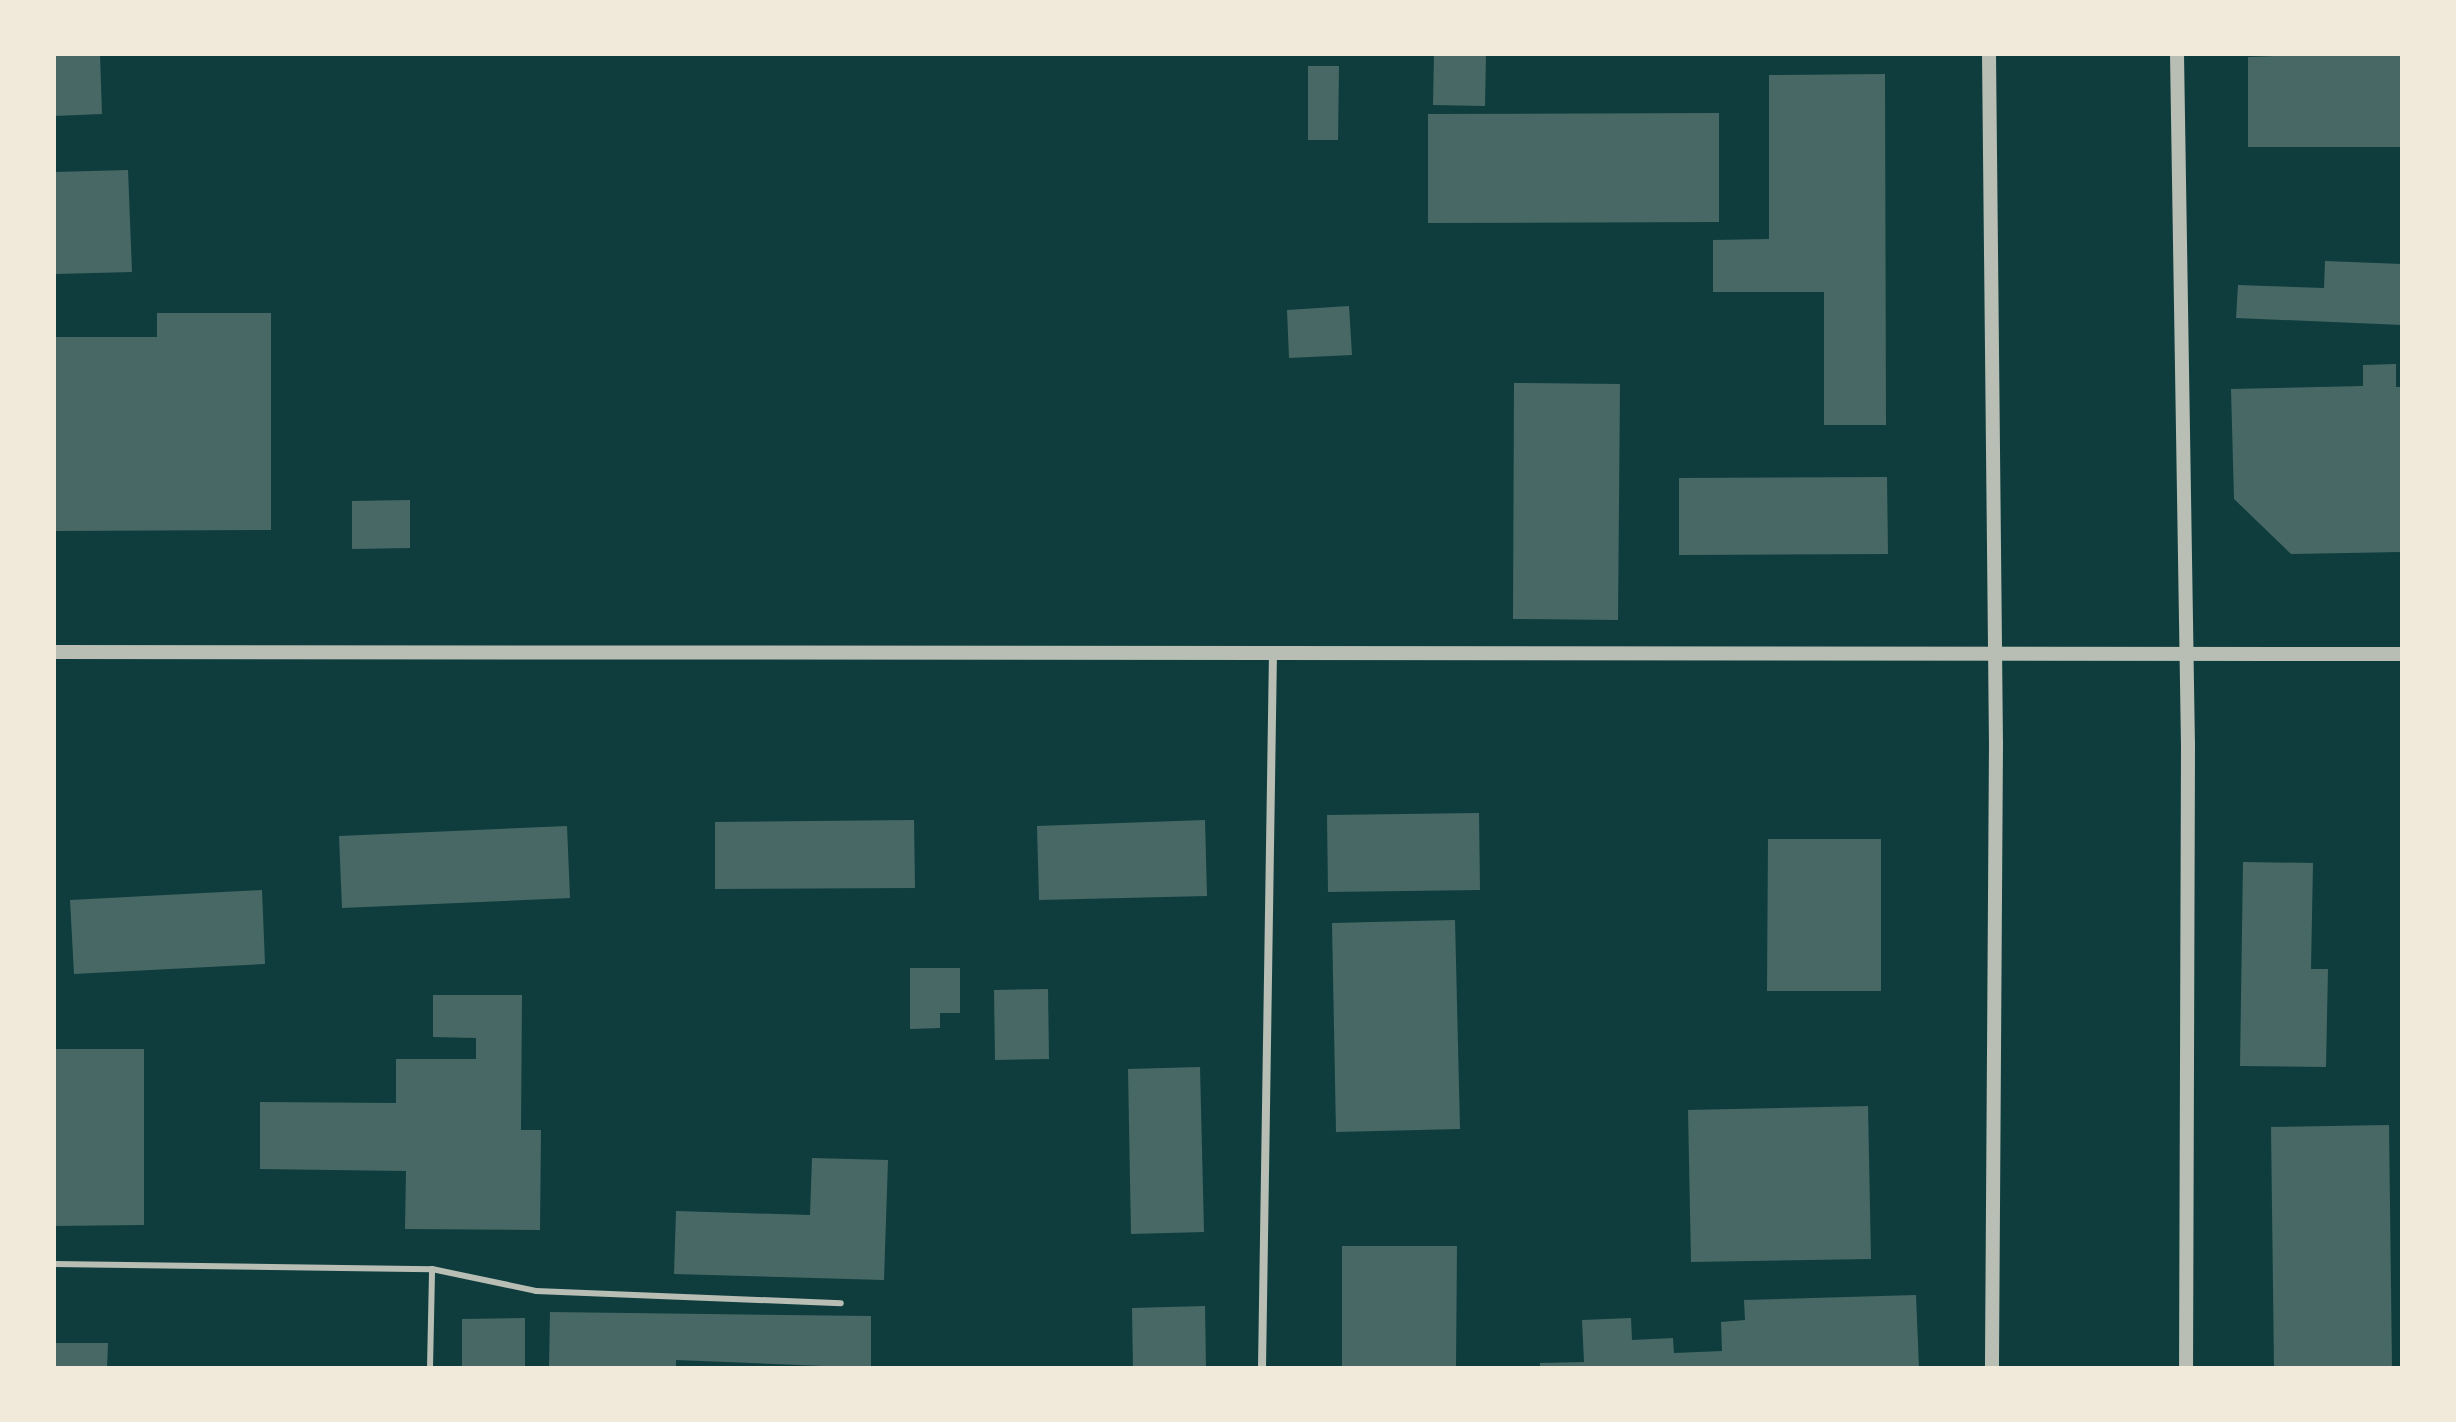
<!DOCTYPE html>
<html>
<head>
<meta charset="utf-8">
<style>
	body { margin:0 }
	#map { position:relative; width:2456px; height:1422px; overflow:hidden; background:#0f3d3e; font-family:Mulish,sans-serif }
	div>[style] { position:absolute }
	[style*='--x'] { left:calc(var(--x)*1px); top:calc(var(--y)*1px); width:calc(var(--w)*1px); rotate:calc(var(--a)*1deg) }
	.building>* { inset:0; background:#486865 }
	.service>* { height:6px; margin:-3px; padding:0 3px; transform-origin:3px; border-radius:3px; background:#b8beb3 }
	.minor>* { height:8px; margin:-4px; padding:0 4px; transform-origin:4px; border-radius:4px; background:#b8beb3 }
	.tertiary>* { height:14px; margin:-7px; padding:0 7px; transform-origin:7px; border-radius:7px; background:#b8beb3 }
	span { translate:-50% -50%; white-space:nowrap; text-align:center; line-height:1.15; -webkit-text-stroke:8px #f1e9da; paint-order:stroke }
	.frame { position:absolute; inset:0; border:56px solid #f1e9da; pointer-events:none }
</style>
</head>
<body>
<div id="map">
	<div class="building">
		<div style="clip-path:polygon(54px 54px,100px 54px,102px 114px,54px 116px)"></div>
		<div style="clip-path:polygon(1434px 54px,1486px 54px,1485px 106px,1433px 105px)"></div>
		<div style="clip-path:polygon(2334px 54px,2402px 54px,2402px 147px,2248px 147px,2248px 57px)"></div>
		<div style="clip-path:polygon(1308px 66px,1339px 66px,1338px 140px,1308px 140px)"></div>
		<div style="clip-path:polygon(1885px 74px,1886px 425px,1824px 425px,1824px 292px,1713px 292px,1713px 240px,1769px 239px,1769px 75px)"></div>
		<div style="clip-path:polygon(1719px 113px,1719px 222px,1428px 223px,1428px 114px)"></div>
		<div style="clip-path:polygon(128px 170px,132px 272px,56px 274px,54px 172px)"></div>
		<div style="clip-path:polygon(2325px 261px,2402px 264px,2402px 325px,2236px 318px,2238px 285px,2324px 288px)"></div>
		<div style="clip-path:polygon(1349px 306px,1352px 355px,1289px 358px,1287px 310px)"></div>
		<div style="clip-path:polygon(157px 313px,271px 313px,271px 530px,54px 531px,54px 337px,157px 337px)"></div>
		<div style="clip-path:polygon(2396px 364px,2396px 387px,2402px 387px,2402px 552px,2291px 554px,2234px 499px,2231px 389px,2363px 386px,2363px 365px)"></div>
		<div style="clip-path:polygon(1514px 383px,1620px 384px,1618px 620px,1513px 619px)"></div>
		<div style="clip-path:polygon(1887px 477px,1888px 554px,1679px 555px,1679px 478px)"></div>
		<div style="clip-path:polygon(410px 500px,410px 548px,352px 549px,352px 501px)"></div>
		<div style="clip-path:polygon(1479px 813px,1480px 890px,1328px 892px,1327px 815px)"></div>
		<div style="clip-path:polygon(914px 820px,915px 888px,715px 889px,715px 822px)"></div>
		<div style="clip-path:polygon(1205px 820px,1207px 896px,1039px 900px,1037px 826px)"></div>
		<div style="clip-path:polygon(567px 826px,570px 898px,342px 908px,339px 836px)"></div>
		<div style="clip-path:polygon(1768px 839px,1881px 839px,1881px 991px,1767px 991px)"></div>
		<div style="clip-path:polygon(2243px 862px,2313px 863px,2311px 969px,2328px 969px,2326px 1067px,2240px 1066px)"></div>
		<div style="clip-path:polygon(262px 890px,265px 964px,74px 974px,70px 900px)"></div>
		<div style="clip-path:polygon(1455px 920px,1460px 1129px,1336px 1132px,1332px 923px)"></div>
		<div style="clip-path:polygon(910px 968px,960px 968px,960px 1013px,940px 1013px,940px 1028px,910px 1029px)"></div>
		<div style="clip-path:polygon(1048px 989px,1049px 1059px,995px 1060px,994px 990px)"></div>
		<div style="clip-path:polygon(433px 995px,522px 995px,521px 1130px,541px 1130px,540px 1230px,405px 1229px,406px 1171px,260px 1169px,260px 1102px,396px 1103px,396px 1059px,476px 1059px,476px 1038px,433px 1037px)"></div>
		<div style="clip-path:polygon(54px 1049px,144px 1049px,144px 1225px,54px 1226px)"></div>
		<div style="clip-path:polygon(1200px 1067px,1204px 1232px,1131px 1234px,1128px 1069px)"></div>
		<div style="clip-path:polygon(1868px 1106px,1871px 1259px,1691px 1262px,1688px 1110px)"></div>
		<div style="clip-path:polygon(2389px 1125px,2392px 1368px,2274px 1368px,2271px 1127px)"></div>
		<div style="clip-path:polygon(812px 1158px,888px 1160px,884px 1280px,674px 1274px,676px 1211px,810px 1215px)"></div>
		<div style="clip-path:polygon(1342px 1246px,1457px 1246px,1456px 1368px,1342px 1368px)"></div>
		<div style="clip-path:polygon(1916px 1295px,1919px 1368px,1540px 1368px,1540px 1363px,1584px 1362px,1582px 1320px,1631px 1318px,1632px 1340px,1673px 1338px,1674px 1353px,1722px 1351px,1721px 1322px,1745px 1320px,1744px 1300px)"></div>
		<div style="clip-path:polygon(1205px 1306px,1206px 1368px,1133px 1368px,1132px 1308px)"></div>
		<div style="clip-path:polygon(550px 1312px,871px 1316px,871px 1368px,676px 1360px,676px 1368px,549px 1366px)"></div>
		<div style="clip-path:polygon(525px 1318px,525px 1366px,462px 1367px,462px 1319px)"></div>
		<div style="clip-path:polygon(54px 1343px,108px 1343px,107px 1368px,54px 1368px)"></div>
	</div>
	<div class="service">
		<div style="--x:54;--y:1264;--w:378;--a:0.8"></div>
		<div style="--x:432;--y:1269;--w:106;--a:11.9"></div>
		<div style="--x:536;--y:1291;--w:305;--a:2.3"></div>
		<div style="--x:430;--y:1368;--w:99;--a:-88.8"></div>
	</div>
	<div class="minor">
		<div style="--x:1262;--y:1368;--w:714;--a:-89.12"></div>
	</div>
	<div class="tertiary">
		<div style="--x:1989;--y:54;--w:688;--a:89.42"></div>
		<div style="--x:1996;--y:742;--w:626;--a:90.37"></div>
		<div style="--x:2177;--y:54;--w:690;--a:89.09"></div>
		<div style="--x:2188;--y:744;--w:624;--a:90.18"></div>
		<div style="--x:54;--y:652;--w:2348;--a:0.05"></div>
	</div>
	<div class="frame"></div>
</div>
</body>
</html>
